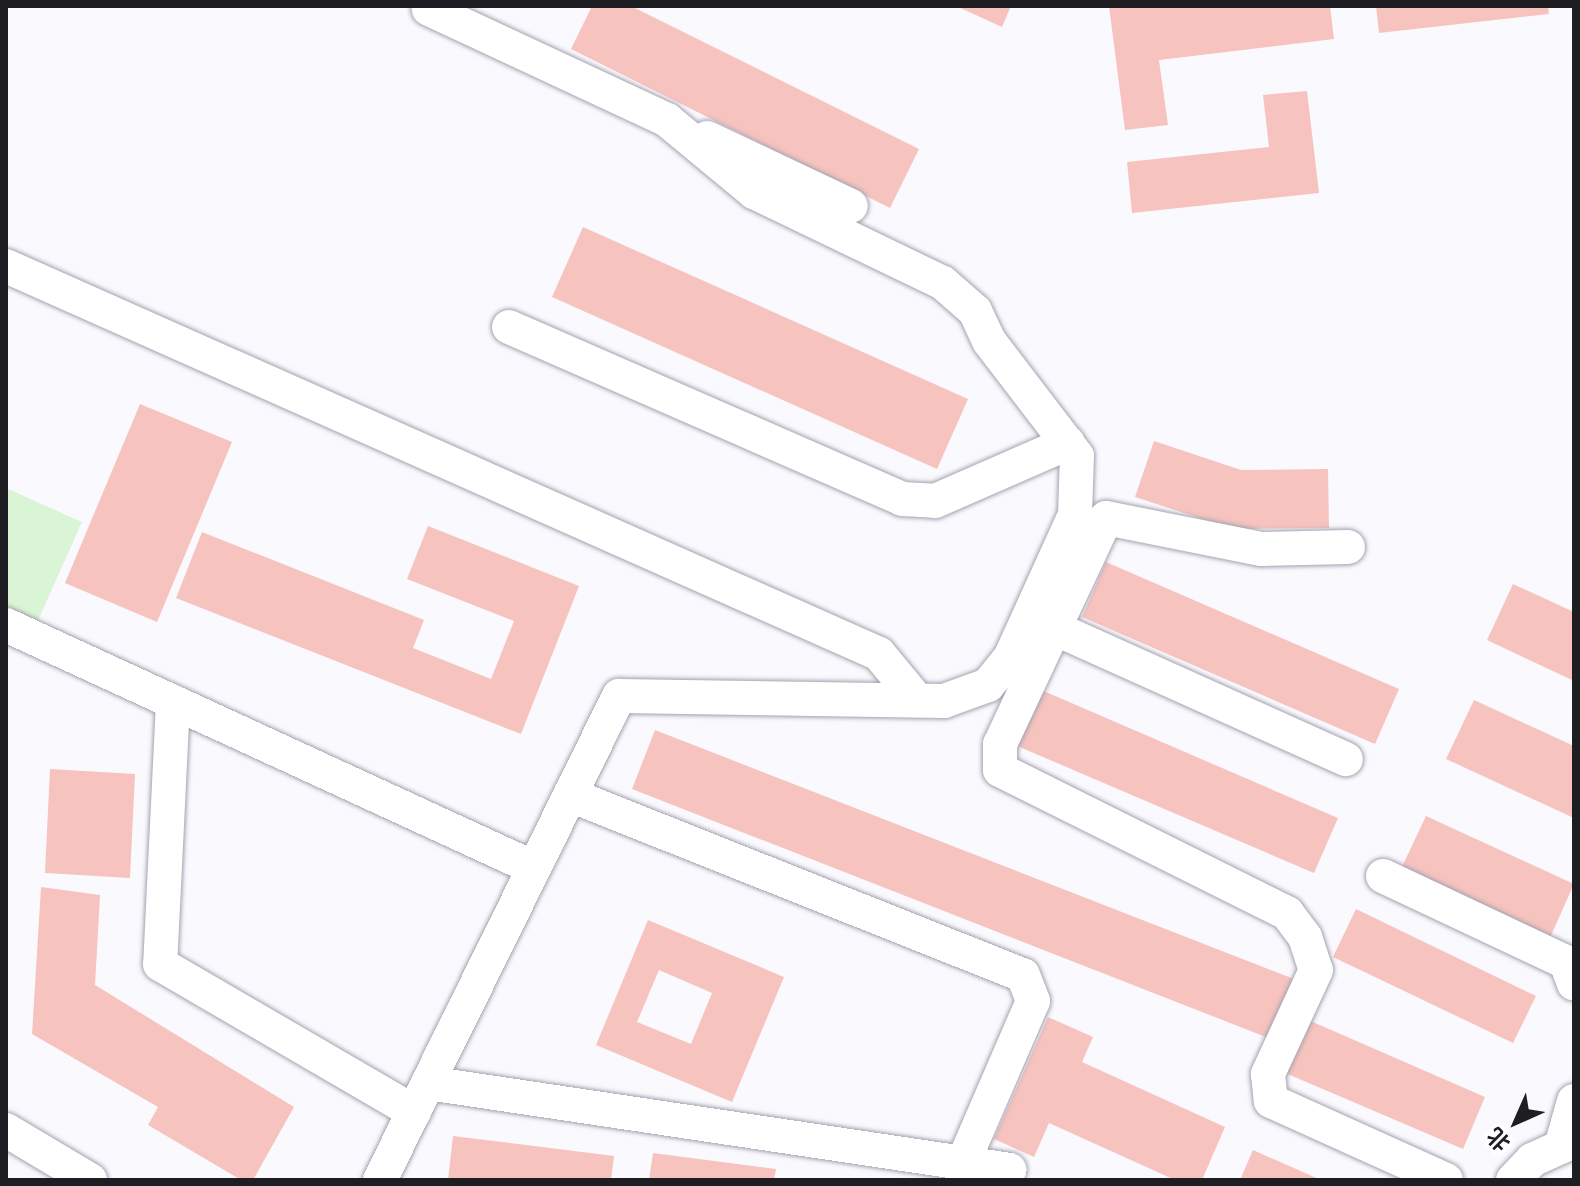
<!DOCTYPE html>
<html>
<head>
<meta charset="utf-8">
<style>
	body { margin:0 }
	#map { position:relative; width:1580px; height:1186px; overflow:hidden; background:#faf9fe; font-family:"DejaVu Sans","Noto Sans SC",sans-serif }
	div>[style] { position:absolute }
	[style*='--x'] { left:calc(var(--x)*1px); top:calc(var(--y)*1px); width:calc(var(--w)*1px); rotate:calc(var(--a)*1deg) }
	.green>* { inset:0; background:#daf5d5 }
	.building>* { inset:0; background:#f6c3bf }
	.roads { filter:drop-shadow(0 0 2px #a5a2af) drop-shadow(0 0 2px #a5a2af) }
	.minor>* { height:34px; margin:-17px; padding:0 17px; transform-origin:17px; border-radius:17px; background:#fff }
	span { translate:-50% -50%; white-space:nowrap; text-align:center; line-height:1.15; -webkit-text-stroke:6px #fff; paint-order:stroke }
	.frame { position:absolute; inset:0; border:8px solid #1e1d22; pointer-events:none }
	.north { position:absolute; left:1476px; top:1082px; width:80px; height:80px; -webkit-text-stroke:6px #fff; paint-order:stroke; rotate:225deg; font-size:22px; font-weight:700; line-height:32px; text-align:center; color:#1e1d22 }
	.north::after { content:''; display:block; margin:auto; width:28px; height:36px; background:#1e1d22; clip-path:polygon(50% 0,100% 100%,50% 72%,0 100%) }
</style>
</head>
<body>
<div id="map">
	<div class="green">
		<div style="clip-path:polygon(6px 488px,82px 522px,35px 627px,6px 614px)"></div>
	</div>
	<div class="building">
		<div style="clip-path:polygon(592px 6px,631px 6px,919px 149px,890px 208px,571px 49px)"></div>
		<div style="clip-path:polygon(956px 6px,1011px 6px,1002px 27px)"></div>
		<div style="clip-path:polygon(1109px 6px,1330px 6px,1334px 39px,1159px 60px,1168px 125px,1125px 130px)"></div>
		<div style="clip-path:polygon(1376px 6px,1548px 6px,1549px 14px,1379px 33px)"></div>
		<div style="clip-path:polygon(1307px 91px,1319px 193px,1132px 213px,1127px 162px,1269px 147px,1263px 95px)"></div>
		<div style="clip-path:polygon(583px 227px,968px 399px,937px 469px,552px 297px)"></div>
		<div style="clip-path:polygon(140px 404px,232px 442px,157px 622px,65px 583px)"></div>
		<div style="clip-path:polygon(1154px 441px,1241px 470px,1328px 469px,1329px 528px,1233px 529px,1135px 497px)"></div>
		<div style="clip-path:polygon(428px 526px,579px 586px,521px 734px,176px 598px,202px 532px,424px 620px,413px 648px,491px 679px,514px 621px,407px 579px)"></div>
		<div style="clip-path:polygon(1106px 562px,1399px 689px,1375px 744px,1082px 617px)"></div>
		<div style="clip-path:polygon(1513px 584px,1574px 612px,1574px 681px,1487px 640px)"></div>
		<div style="clip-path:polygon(1039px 689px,1338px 818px,1314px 873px,1015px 745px)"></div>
		<div style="clip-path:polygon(1474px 700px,1574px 746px,1574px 818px,1446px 759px)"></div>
		<div style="clip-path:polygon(655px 730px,1294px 979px,1271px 1039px,632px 789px)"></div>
		<div style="clip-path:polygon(50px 769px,135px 774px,130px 878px,45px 873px)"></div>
		<div style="clip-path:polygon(1426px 816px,1574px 884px,1549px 940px,1400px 871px)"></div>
		<div style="clip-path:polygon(41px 887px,100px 895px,95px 985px,294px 1107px,253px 1180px,241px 1180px,148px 1125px,158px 1107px,32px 1034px)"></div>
		<div style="clip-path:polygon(1356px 909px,1536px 996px,1513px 1043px,1333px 957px)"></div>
		<div style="clip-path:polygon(evenodd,648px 920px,784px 977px,732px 1102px,596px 1045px,648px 920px,659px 970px,712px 993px,691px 1044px,637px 1022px,659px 970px)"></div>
		<div style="clip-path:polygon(1048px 1017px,1093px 1037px,1082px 1062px,1225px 1127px,1202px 1180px,1175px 1180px,1049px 1123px,1034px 1157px,994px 1139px)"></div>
		<div style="clip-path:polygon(1306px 1019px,1485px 1097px,1463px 1149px,1283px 1072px)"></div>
		<div style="clip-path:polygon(453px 1136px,614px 1156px,611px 1180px,448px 1180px)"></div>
		<div style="clip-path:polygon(1253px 1150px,1321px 1180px,1240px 1180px)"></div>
		<div style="clip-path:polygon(653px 1153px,776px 1169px,774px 1180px,649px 1180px)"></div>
	</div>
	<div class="roads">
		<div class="minor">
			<div style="--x:707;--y:138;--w:159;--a:25.3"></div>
			<div style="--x:6;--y:266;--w:955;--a:23.96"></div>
			<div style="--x:879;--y:654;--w:60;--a:50.4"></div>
			<div style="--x:509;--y:327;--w:429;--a:23.6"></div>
			<div style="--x:902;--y:499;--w:33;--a:3"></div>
			<div style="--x:935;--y:501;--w:145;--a:-23.6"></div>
			<div style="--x:1348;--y:547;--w:87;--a:178.7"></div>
			<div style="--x:1261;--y:549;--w:158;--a:-168.7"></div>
			<div style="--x:1106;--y:518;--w:250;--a:115.1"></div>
			<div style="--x:1000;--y:744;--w:26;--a:90"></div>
			<div style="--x:1000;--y:770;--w:321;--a:26.5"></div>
			<div style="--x:1287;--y:913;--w:30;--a:53"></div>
			<div style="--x:1305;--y:937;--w:35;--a:72"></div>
			<div style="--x:1316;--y:970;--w:115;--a:114.8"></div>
			<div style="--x:1268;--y:1074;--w:27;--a:84"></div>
			<div style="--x:1271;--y:1101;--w:192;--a:24.3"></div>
			<div style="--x:6;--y:625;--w:581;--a:24.71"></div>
			<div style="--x:1054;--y:628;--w:320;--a:24.2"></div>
			<div style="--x:173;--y:702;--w:262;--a:92.8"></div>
			<div style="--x:160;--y:964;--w:294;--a:30.2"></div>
			<div style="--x:570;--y:795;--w:487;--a:21.7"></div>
			<div style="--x:1023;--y:975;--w:28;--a:69"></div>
			<div style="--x:1033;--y:1001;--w:176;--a:113.4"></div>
			<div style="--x:1383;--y:876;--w:202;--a:25.2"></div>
			<div style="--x:1566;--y:962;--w:23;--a:70"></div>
			<div style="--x:428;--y:1083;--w:588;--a:8.5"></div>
			<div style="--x:6;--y:1130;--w:98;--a:30.8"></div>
			<div style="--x:1561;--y:1147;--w:48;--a:-74.2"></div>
			<div style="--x:380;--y:1180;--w:540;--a:-63.72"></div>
			<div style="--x:619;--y:696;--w:325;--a:0.9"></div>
			<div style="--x:944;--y:701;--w:47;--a:-20"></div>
			<div style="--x:988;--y:685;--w:35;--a:-51"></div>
			<div style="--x:1010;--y:658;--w:157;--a:-65.6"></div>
			<div style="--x:1075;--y:515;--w:59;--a:-88.1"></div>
			<div style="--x:1077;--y:456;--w:145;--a:-127.4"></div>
			<div style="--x:989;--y:341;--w:33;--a:-115"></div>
			<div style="--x:975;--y:311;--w:43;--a:-138.8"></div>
			<div style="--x:943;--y:283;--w:210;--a:-154.3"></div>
			<div style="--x:754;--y:192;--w:113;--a:-140.4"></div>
			<div style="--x:667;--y:120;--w:263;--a:-155"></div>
			<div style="--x:1513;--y:1180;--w:28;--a:-46"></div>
			<div style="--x:1532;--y:1160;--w:46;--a:-24.3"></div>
		</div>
	</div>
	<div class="frame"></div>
	<div class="north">北</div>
</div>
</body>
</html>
